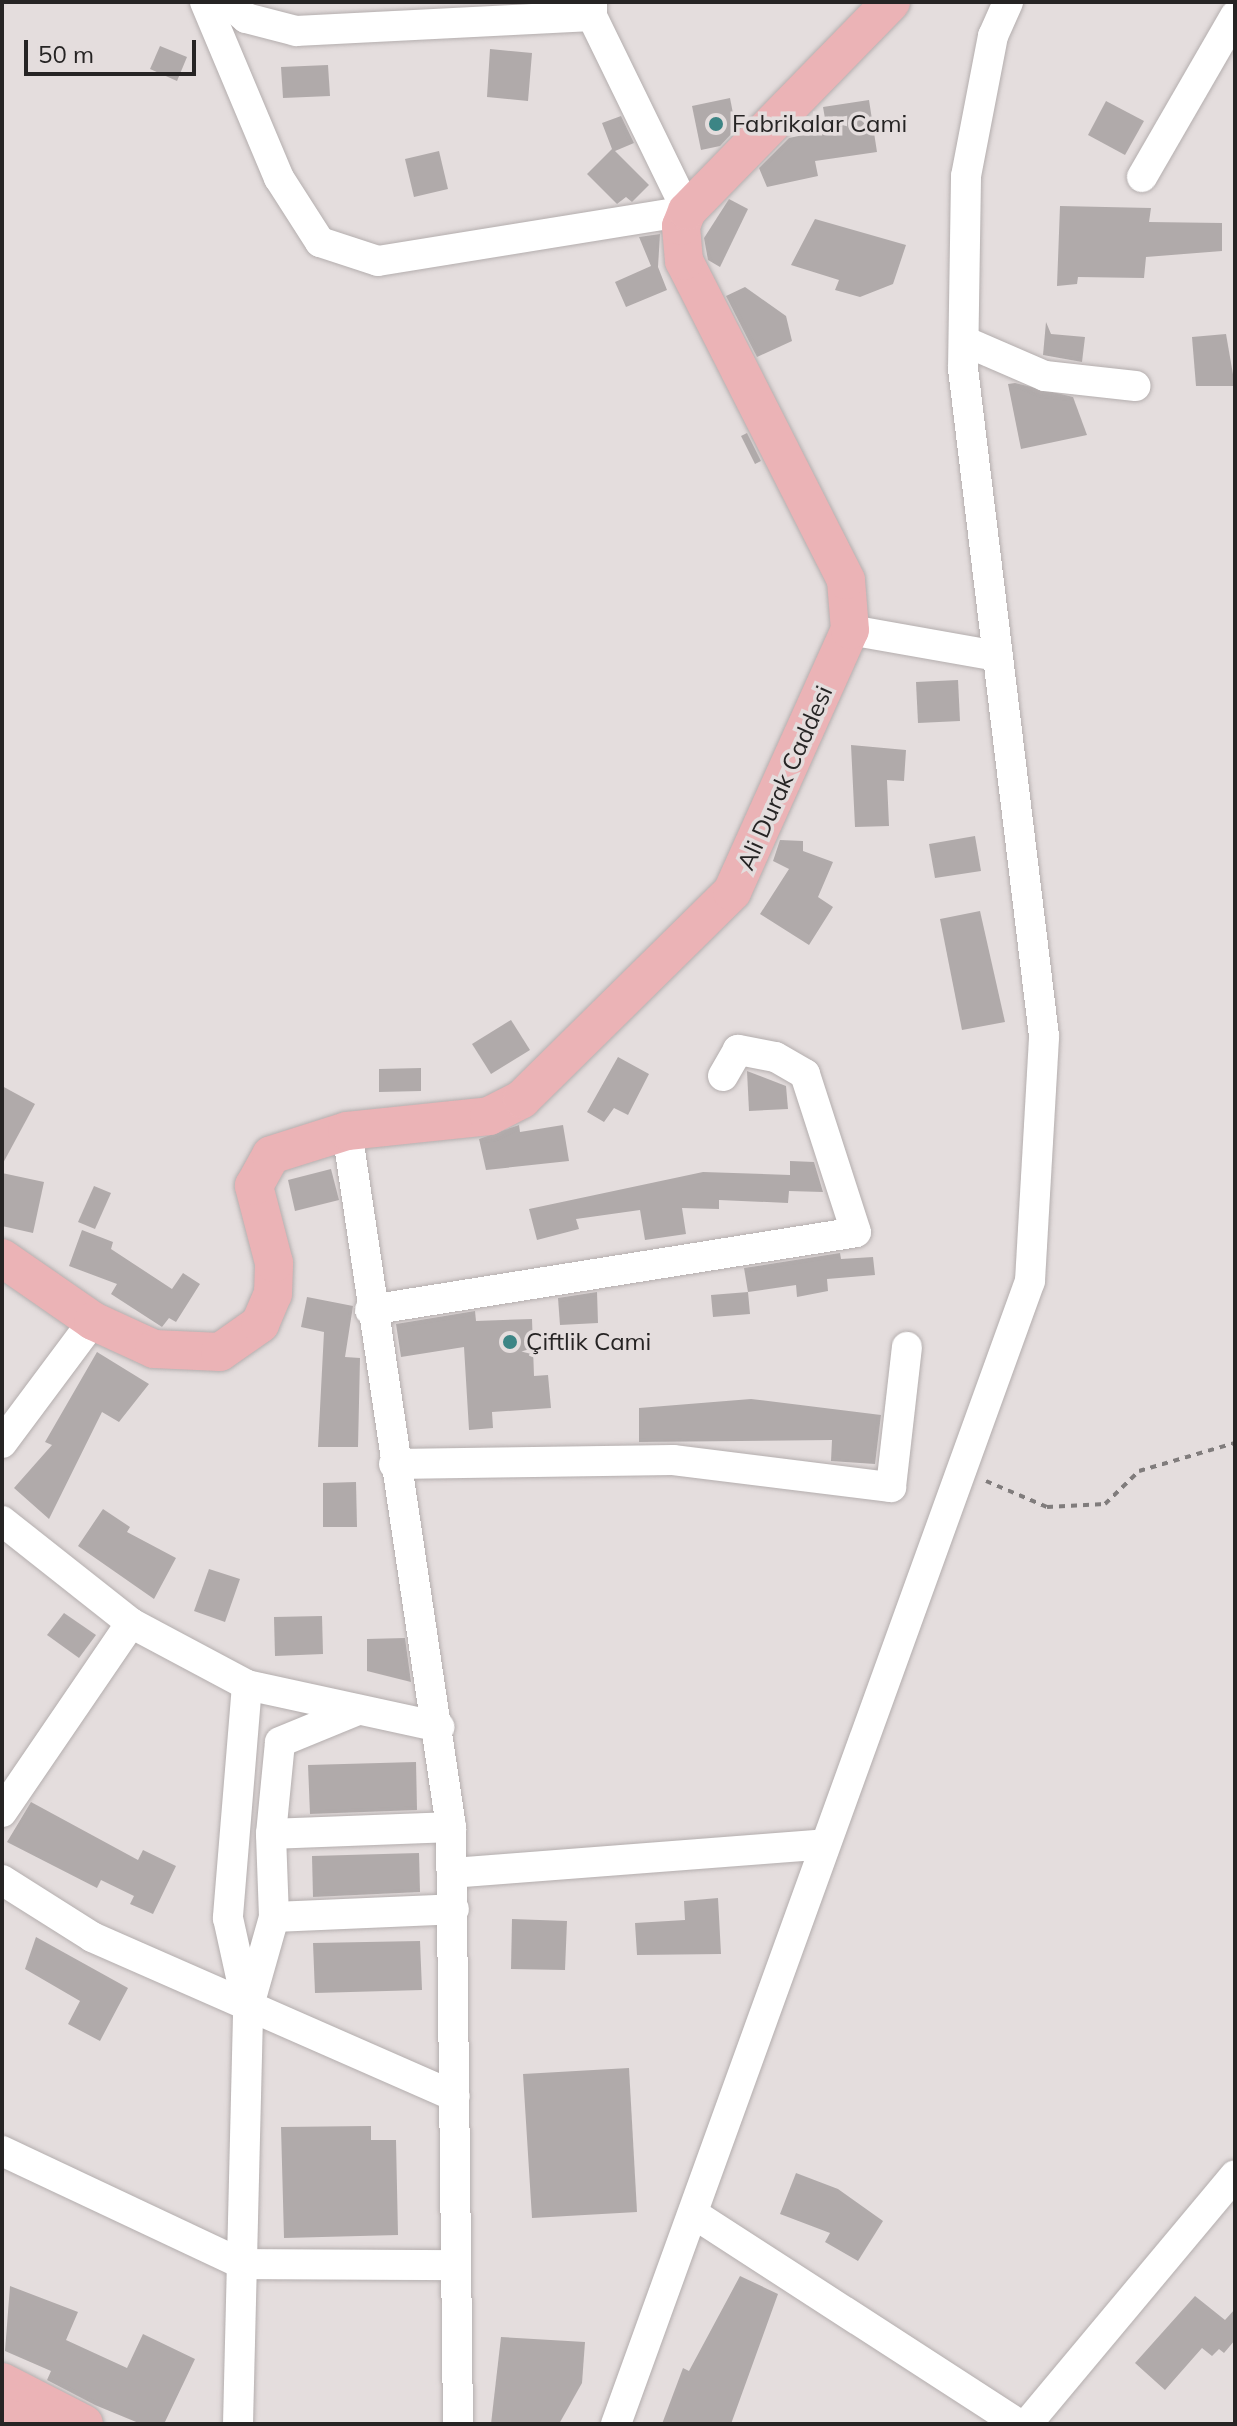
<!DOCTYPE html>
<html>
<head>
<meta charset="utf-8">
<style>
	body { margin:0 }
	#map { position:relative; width:1237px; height:2426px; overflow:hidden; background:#e4dddd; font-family:Mulish,sans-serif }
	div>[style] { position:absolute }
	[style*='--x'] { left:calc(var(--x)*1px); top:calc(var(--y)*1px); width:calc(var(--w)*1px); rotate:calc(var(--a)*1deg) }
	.building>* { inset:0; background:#b0aaaa }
	.path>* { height:4px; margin-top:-2px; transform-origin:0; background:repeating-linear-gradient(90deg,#807c7c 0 6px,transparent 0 12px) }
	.roads { filter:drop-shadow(0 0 2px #b4aeae) drop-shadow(0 0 2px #b4aeae) }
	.minor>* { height:30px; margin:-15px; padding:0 15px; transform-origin:15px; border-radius:15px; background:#fff }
	.major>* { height:38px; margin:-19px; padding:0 19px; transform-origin:19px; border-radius:19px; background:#ebb3b6 }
	.dots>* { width:22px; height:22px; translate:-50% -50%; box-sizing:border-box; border:4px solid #e4dddd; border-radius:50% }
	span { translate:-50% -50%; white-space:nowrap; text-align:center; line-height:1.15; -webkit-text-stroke:7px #e4dddd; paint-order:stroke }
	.poi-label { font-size:24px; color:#262424 }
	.left { translate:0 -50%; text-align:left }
	.street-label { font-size:24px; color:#262424 }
	.frame { position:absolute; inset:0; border:4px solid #262424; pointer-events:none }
	.scale { position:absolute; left:24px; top:40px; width:172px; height:36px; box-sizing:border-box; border:4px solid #262424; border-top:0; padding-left:10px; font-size:24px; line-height:28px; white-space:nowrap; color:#262424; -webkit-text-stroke:6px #e4dddd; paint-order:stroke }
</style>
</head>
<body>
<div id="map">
	<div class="building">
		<div style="clip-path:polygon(160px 46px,187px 57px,177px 81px,150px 69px)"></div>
		<div style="clip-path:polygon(490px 49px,532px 53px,528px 101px,487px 97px)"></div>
		<div style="clip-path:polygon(328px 65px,330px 96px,283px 98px,281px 67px)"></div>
		<div style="clip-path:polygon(730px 98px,736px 129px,720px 146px,701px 150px,692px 106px)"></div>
		<div style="clip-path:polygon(869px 100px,877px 152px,815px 161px,818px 176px,767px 187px,759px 168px,789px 138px,827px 130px,823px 107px)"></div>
		<div style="clip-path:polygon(1106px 101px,1144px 121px,1125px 155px,1088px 135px)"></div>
		<div style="clip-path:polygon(621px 116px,634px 143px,615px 151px,649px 185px,632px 202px,626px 197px,617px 204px,587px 174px,612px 149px,602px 123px)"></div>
		<div style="clip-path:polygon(439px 151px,448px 189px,414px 197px,405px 159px)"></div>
		<div style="clip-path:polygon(729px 199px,748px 209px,720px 267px,708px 260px,704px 238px)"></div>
		<div style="clip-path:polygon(1060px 206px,1151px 208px,1149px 222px,1222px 223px,1222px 251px,1146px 257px,1144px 278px,1078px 277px,1077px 284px,1057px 286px)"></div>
		<div style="clip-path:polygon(815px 219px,906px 245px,893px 284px,860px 297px,835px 290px,839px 280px,791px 265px)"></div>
		<div style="clip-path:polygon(660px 234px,658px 267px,667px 290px,626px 307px,615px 282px,651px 266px,639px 237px)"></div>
		<div style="clip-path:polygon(745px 287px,786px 316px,792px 341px,757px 357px,726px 296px)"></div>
		<div style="clip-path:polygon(1046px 322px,1051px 334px,1085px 337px,1082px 362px,1043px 355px)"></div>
		<div style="clip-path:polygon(1226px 334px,1235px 386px,1196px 386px,1192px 337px)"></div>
		<div style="clip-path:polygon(1015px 383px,1073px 397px,1087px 435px,1021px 449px,1008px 384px)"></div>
		<div style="clip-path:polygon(747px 433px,761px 461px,755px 464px,741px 436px)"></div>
		<div style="clip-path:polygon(958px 680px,960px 721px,918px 723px,916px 682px)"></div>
		<div style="clip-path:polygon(851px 745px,906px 750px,904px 781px,887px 780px,889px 826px,855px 827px)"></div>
		<div style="clip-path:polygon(975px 836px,981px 871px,935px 878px,929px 844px)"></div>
		<div style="clip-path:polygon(780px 840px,803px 841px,803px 851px,833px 862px,818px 897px,833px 907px,809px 945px,760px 914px,789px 869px,773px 861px)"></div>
		<div style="clip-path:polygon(980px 911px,1005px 1022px,962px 1030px,940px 919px)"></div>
		<div style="clip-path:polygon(511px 1020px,530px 1050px,491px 1074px,472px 1044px)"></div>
		<div style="clip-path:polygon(618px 1057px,649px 1074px,628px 1115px,614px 1108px,604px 1122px,587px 1112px)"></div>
		<div style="clip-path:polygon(421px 1068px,421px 1091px,379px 1092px,379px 1069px)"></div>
		<div style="clip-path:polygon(747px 1071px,786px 1086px,788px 1109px,749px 1111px)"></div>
		<div style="clip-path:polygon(2px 1086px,35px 1104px,2px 1165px)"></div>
		<div style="clip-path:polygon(519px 1125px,520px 1132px,563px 1125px,569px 1161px,486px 1170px,479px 1139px)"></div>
		<div style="clip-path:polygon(790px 1161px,814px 1162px,823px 1192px,789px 1191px,788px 1203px,719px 1200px,719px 1209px,682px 1208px,686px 1234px,645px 1240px,640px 1210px,576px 1219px,579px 1229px,537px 1240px,529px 1209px,703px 1172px,790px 1175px)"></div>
		<div style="clip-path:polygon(331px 1169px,339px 1200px,295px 1211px,288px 1180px)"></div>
		<div style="clip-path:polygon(2px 1173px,44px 1182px,33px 1233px,2px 1226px)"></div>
		<div style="clip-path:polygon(94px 1186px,111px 1193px,95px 1229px,78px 1222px)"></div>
		<div style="clip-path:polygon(82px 1230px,113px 1242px,111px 1249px,172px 1289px,183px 1273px,200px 1284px,176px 1322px,169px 1318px,162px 1327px,111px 1294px,117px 1284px,69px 1266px)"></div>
		<div style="clip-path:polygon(840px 1253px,841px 1259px,873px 1257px,875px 1275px,827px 1279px,828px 1291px,797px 1297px,796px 1285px,748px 1292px,744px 1268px)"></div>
		<div style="clip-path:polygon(597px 1292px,598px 1323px,560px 1325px,558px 1298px)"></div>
		<div style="clip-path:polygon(748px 1292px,750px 1314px,713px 1317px,711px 1295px)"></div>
		<div style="clip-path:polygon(307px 1297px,353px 1306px,345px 1357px,360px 1358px,358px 1447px,318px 1447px,324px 1332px,301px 1327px)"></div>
		<div style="clip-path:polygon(475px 1311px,476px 1321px,532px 1319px,534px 1376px,548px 1375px,551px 1408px,492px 1412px,493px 1428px,469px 1430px,464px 1347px,401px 1357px,396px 1324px)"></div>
		<div style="clip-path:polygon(97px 1352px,149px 1384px,119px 1422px,102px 1412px,49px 1519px,14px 1488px,52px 1445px,45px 1442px)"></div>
		<div style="clip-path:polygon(751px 1399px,881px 1415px,875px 1464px,831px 1461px,832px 1440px,639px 1442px,639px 1408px)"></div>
		<div style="clip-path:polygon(356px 1482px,357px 1527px,323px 1527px,323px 1483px)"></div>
		<div style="clip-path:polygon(103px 1509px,130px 1527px,127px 1532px,176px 1558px,154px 1599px,78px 1546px)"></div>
		<div style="clip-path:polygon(209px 1569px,240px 1579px,225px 1622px,194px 1611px)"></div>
		<div style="clip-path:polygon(64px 1613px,96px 1635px,79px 1658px,47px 1635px)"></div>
		<div style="clip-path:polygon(322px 1616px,323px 1654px,275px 1656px,274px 1617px)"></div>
		<div style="clip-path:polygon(405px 1638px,411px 1682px,367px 1671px,367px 1639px)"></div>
		<div style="clip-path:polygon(416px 1762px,417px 1810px,310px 1814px,308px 1765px)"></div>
		<div style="clip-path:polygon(31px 1802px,138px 1860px,143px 1850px,176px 1866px,153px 1914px,130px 1904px,134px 1896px,101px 1880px,97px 1888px,7px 1842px)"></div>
		<div style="clip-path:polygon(419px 1853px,420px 1892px,313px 1897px,312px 1856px)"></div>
		<div style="clip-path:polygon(718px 1898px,721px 1954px,637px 1955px,635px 1923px,685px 1920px,684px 1901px)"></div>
		<div style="clip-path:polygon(512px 1919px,567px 1921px,565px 1970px,511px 1969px)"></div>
		<div style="clip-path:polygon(36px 1937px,128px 1988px,100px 2041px,68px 2024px,80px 2001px,25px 1969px)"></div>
		<div style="clip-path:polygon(420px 1941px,422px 1990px,315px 1993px,313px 1943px)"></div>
		<div style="clip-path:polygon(629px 2068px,637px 2212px,532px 2218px,523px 2074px)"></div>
		<div style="clip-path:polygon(371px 2126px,371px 2140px,396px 2140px,398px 2235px,284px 2238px,281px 2127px)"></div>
		<div style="clip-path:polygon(796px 2173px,838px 2189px,883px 2221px,858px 2261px,825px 2242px,830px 2233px,780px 2214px)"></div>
		<div style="clip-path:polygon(740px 2276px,778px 2294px,731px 2424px,662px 2424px,683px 2368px,689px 2371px)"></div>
		<div style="clip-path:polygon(10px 2286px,78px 2312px,66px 2340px,127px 2368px,143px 2334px,195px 2359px,164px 2424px,141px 2424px,95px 2405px,47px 2380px,51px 2371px,5px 2351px)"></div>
		<div style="clip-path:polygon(1195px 2296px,1225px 2320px,1235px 2309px,1235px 2340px,1224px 2353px,1219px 2349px,1212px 2356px,1202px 2348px,1165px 2390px,1135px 2363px)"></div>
		<div style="clip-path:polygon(501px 2337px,585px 2342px,582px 2383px,559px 2424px,491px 2424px)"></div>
	</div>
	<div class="path">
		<div style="--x:986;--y:1481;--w:66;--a:23.1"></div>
		<div style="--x:1047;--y:1507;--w:58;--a:-3"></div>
		<div style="--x:1105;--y:1504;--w:47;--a:-44.1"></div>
		<div style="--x:1139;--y:1471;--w:100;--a:-16.3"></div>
	</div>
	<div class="roads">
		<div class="minor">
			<div style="--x:205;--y:2;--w:191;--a:67.2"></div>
			<div style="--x:279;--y:178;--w:76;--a:57.4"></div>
			<div style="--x:320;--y:242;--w:61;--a:18.1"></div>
			<div style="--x:378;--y:261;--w:313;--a:-9.2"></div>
			<div style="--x:687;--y:211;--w:217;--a:-116"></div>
			<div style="--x:592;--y:16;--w:14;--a:-90"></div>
			<div style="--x:227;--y:2;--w:25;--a:40"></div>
			<div style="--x:246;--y:18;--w:52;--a:14.6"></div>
			<div style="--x:296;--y:31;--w:296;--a:-2.9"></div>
			<div style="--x:1142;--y:177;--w:186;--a:-60"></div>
			<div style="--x:964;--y:341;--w:88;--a:23.4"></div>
			<div style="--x:1045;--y:376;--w:91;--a:6.3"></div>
			<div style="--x:850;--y:630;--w:150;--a:10"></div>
			<div style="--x:347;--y:1131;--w:704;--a:81.5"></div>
			<div style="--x:451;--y:1827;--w:597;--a:89.33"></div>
			<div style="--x:370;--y:1310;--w:492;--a:-9.1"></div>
			<div style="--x:856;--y:1232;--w:166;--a:-107.9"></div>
			<div style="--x:805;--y:1074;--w:34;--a:-150"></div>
			<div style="--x:775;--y:1057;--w:38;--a:-169"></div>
			<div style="--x:738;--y:1050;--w:30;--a:120"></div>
			<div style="--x:2;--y:1443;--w:152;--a:-53.3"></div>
			<div style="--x:394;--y:1464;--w:279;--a:-0.8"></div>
			<div style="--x:673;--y:1460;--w:220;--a:7.1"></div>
			<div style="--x:891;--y:1487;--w:141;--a:-83.5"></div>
			<div style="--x:2;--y:1521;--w:164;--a:38.3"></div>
			<div style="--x:131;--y:1623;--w:132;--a:28.1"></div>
			<div style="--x:247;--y:1685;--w:197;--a:12.3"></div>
			<div style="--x:247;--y:1685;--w:234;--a:94.7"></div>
			<div style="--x:228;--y:1918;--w:93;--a:77.6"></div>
			<div style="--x:248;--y:2009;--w:96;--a:-74.2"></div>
			<div style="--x:274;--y:1917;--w:83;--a:-92.1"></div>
			<div style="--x:271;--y:1834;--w:92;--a:-84.4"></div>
			<div style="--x:280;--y:1742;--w:84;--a:-22.3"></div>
			<div style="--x:2;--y:1812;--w:229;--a:-55.7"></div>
			<div style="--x:271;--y:1834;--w:180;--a:-2.2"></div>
			<div style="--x:452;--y:1873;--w:369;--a:-4.4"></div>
			<div style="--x:2;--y:1880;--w:107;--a:32.3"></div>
			<div style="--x:92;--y:1937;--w:396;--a:23.7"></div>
			<div style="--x:274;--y:1917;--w:180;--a:-2.5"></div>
			<div style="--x:2;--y:2151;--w:265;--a:25.2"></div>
			<div style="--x:242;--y:2264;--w:214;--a:0.3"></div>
			<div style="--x:697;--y:2216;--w:382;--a:32.9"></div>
			<div style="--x:238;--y:2424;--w:415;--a:-88.6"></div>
			<div style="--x:616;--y:2424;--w:1216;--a:-70.09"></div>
			<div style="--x:1030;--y:1281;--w:245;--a:-86.7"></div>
			<div style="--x:1044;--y:1036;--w:672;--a:-96.92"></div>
			<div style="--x:963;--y:369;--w:193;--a:-89.1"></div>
			<div style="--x:966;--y:176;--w:143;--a:-79.1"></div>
			<div style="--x:993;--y:36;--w:37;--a:-66"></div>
			<div style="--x:1027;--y:2424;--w:324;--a:-50.1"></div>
		</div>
		<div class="major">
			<div style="--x:2;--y:1258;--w:111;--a:34.7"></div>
			<div style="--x:93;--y:1321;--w:67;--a:24.7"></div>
			<div style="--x:154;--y:1349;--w:66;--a:2.6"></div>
			<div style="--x:220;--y:1352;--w:49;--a:-35"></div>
			<div style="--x:260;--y:1324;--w:33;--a:-67"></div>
			<div style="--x:273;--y:1294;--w:31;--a:-88"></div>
			<div style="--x:274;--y:1263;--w:80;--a:-104.6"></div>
			<div style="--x:254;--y:1186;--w:35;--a:-61"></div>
			<div style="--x:271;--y:1155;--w:80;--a:-17.5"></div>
			<div style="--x:347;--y:1131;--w:143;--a:-6"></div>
			<div style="--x:489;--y:1116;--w:37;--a:-27"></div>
			<div style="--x:522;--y:1099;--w:295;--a:-44.6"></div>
			<div style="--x:732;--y:892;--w:287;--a:-65.8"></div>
			<div style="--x:850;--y:630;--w:50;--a:-94.6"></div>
			<div style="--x:846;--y:580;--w:358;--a:-116.9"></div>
			<div style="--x:684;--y:261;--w:35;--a:-95"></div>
			<div style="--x:681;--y:226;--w:16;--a:-68"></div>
			<div style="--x:687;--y:211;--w:292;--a:-45.7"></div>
			<div style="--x:2;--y:2382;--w:92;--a:27.1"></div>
			<div style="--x:2;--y:2415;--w:20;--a:27"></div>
		</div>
	</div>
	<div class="dots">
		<div style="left:716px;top:124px;background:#3c8585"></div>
		<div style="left:510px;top:1342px;background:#3c8585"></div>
	</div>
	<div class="poi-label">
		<span class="left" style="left:732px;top:124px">Fabrikalar Cami</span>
		<span class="left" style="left:526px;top:1342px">Çiftlik Cami</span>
	</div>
	<div class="street-label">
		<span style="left:785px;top:778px;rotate:-66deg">Ali Durak Caddesi</span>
	</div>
	<div class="frame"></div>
	<div class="scale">50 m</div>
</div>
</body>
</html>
